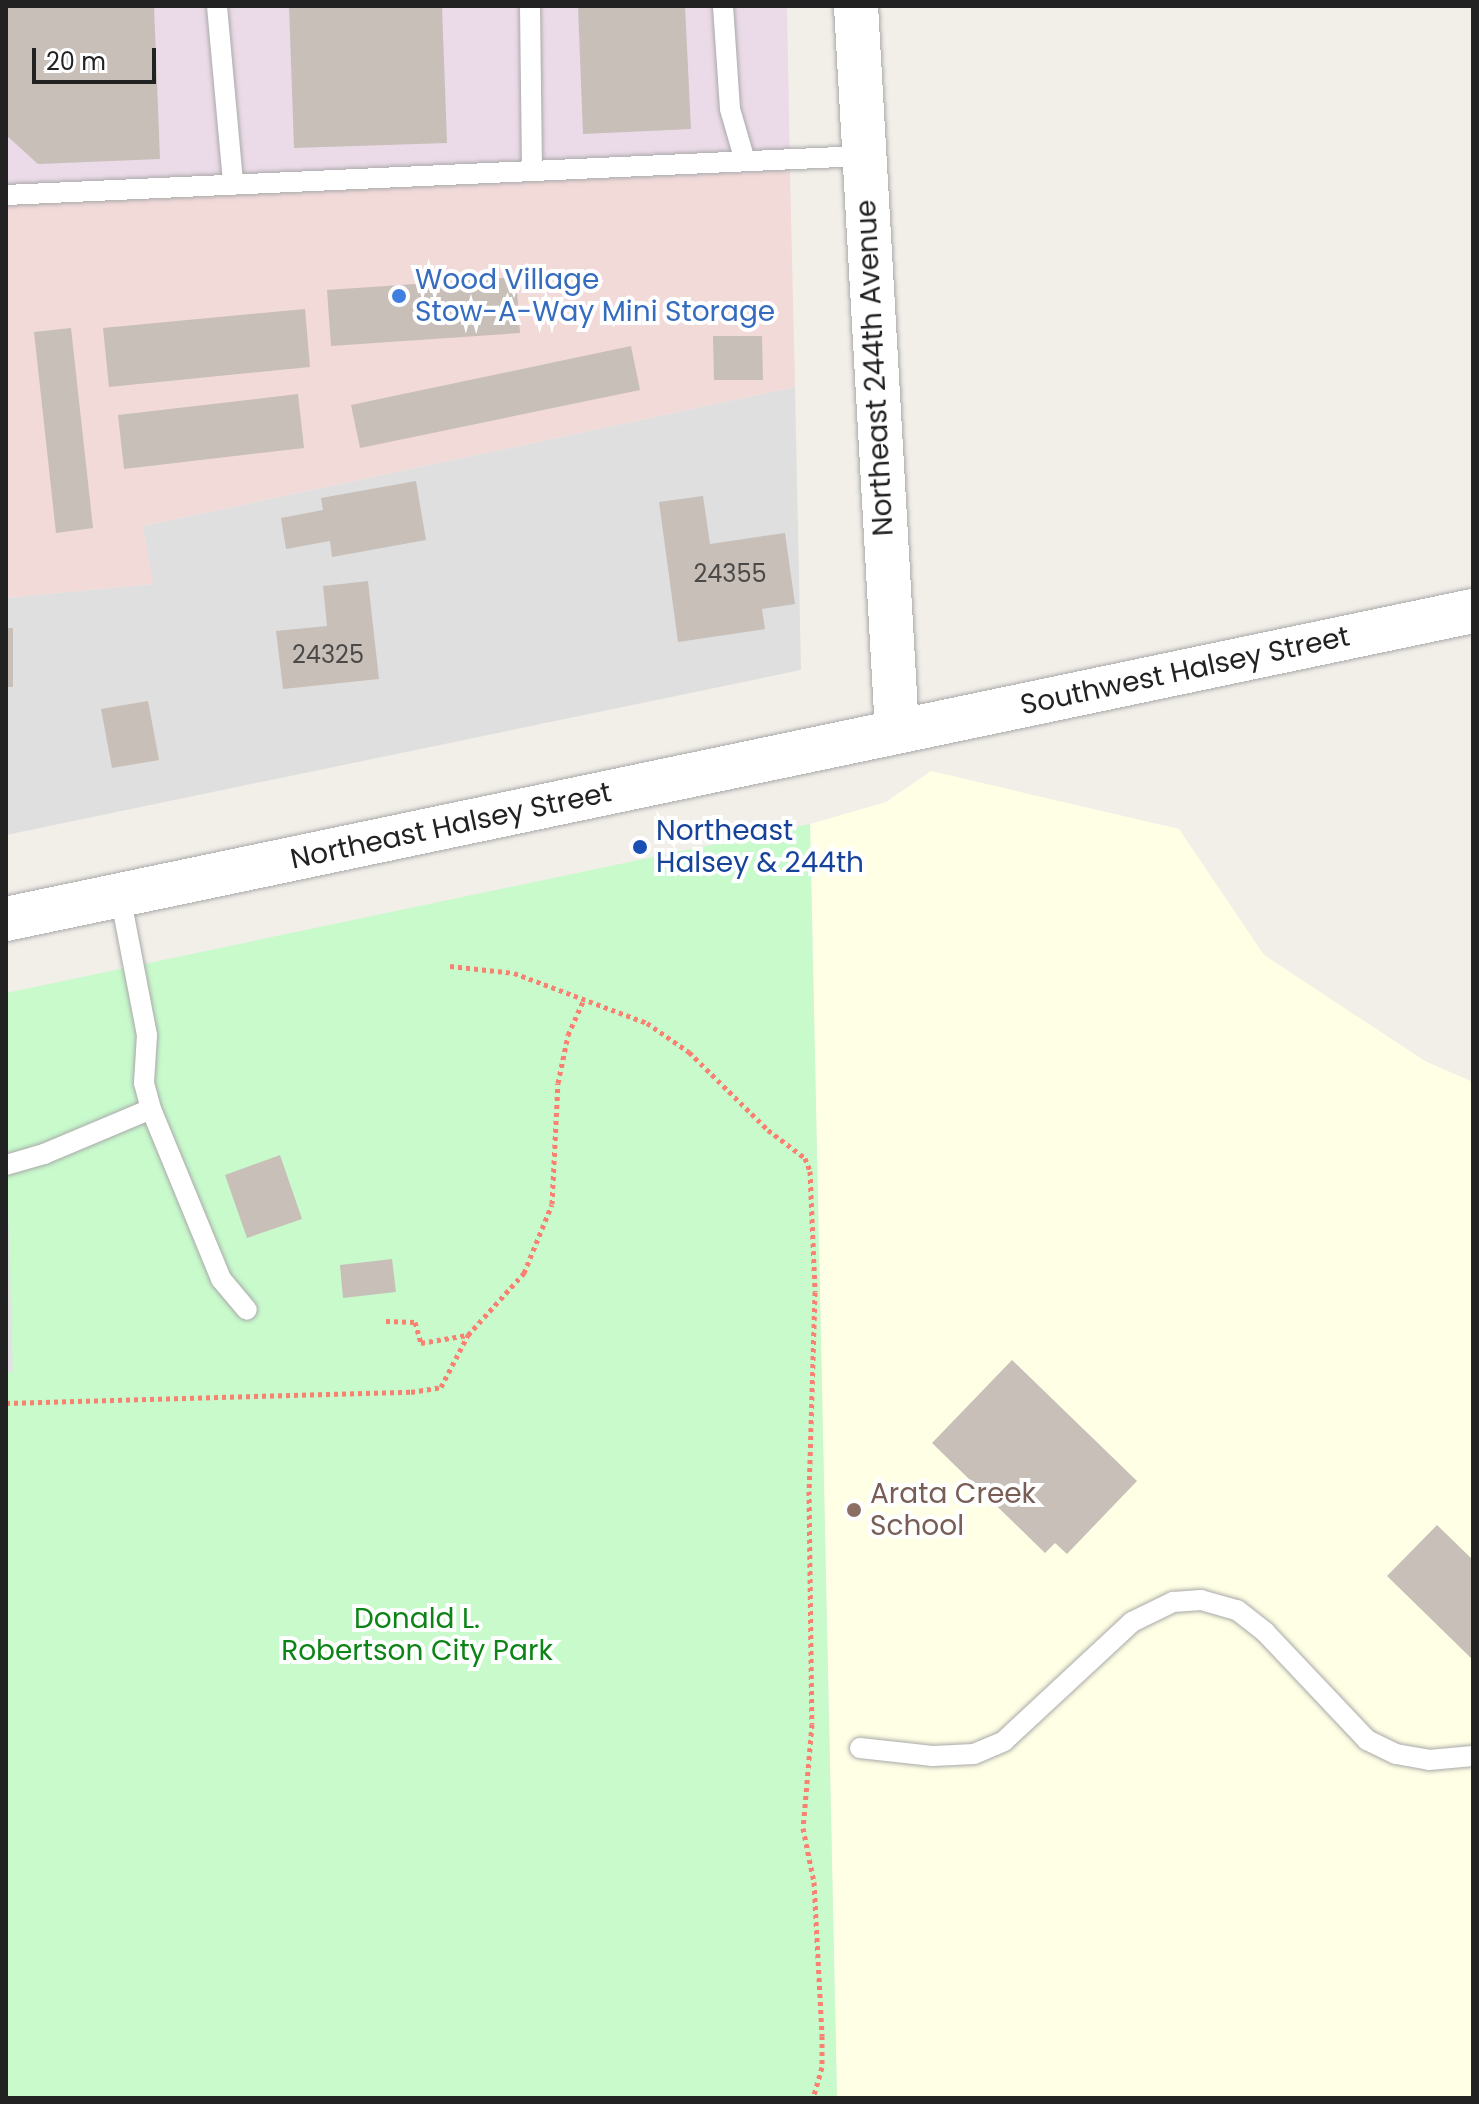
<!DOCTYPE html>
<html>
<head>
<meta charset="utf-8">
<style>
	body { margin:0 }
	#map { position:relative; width:1479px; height:2104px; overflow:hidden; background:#f2efe9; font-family:Poppins,sans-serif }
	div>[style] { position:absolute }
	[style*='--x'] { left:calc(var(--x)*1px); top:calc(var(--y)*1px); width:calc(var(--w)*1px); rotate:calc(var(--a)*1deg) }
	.residential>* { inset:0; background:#e0dfdf }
	.commercial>* { inset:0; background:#f2dad9 }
	.industrial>* { inset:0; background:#ebdbe8 }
	.education>* { inset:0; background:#ffffe5 }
	.park>* { inset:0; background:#c8facc }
	.parking>* { inset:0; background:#e2e2e2 }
	.building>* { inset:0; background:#c7bfb8 }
	.path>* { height:5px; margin-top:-2.5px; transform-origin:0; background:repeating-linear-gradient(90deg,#fa8072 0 4px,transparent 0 8px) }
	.roads { filter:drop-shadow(0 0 2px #a9a9a9) drop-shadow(0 0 2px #a9a9a9) }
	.service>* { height:20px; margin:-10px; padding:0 10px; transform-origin:10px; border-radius:10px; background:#fff }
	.tertiary>* { height:44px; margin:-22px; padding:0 22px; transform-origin:22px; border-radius:22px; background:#fff }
	.dots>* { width:22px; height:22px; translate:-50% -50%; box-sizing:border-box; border:4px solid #fff; border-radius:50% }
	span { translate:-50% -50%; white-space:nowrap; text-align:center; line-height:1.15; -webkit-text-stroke:8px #fff; paint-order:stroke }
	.number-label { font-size:24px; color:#4b4948 }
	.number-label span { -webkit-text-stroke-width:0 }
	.shop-label { font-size:28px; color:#366cbe }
	.left { translate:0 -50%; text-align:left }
	.street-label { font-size:28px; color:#222 }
	.transit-label { font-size:28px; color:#164399 }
	.education-label { font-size:28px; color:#785e54 }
	.park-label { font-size:28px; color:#0c8416 }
	.frame { position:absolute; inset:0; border:8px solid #222; pointer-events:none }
	.scale { position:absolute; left:32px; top:48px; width:124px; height:36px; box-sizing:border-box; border:4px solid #222; border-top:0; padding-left:10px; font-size:24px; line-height:28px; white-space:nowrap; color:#222; -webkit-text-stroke:6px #fff; paint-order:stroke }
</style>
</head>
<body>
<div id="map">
	<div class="residential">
		<div style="clip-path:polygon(795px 387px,801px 670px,6px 835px,6px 598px,152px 584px,143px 526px)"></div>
	</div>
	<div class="commercial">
		<div style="clip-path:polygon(790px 171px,795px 387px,143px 526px,153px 584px,6px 598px,6px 204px)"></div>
	</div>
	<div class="industrial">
		<div style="clip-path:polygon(6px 6px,787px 6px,790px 171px,6px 204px)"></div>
	</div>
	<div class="education">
		<div style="clip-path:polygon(931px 771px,1179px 829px,1264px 955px,1425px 1061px,1473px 1082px,1473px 2098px,837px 2098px,810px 824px,886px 802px)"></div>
	</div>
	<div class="park">
		<div style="clip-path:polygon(810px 824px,837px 2098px,6px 2098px,6px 993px)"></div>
	</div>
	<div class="parking">
		<div style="clip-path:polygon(6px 1144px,13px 1372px,6px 1372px)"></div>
	</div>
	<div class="building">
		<div style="clip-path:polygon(6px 6px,154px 6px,160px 159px,38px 164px,6px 135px)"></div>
		<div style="clip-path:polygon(289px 6px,442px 6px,447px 143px,294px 148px)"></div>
		<div style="clip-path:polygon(578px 6px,685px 6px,691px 129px,583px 134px)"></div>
		<div style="clip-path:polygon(516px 277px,520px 333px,331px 346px,327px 290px)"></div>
		<div style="clip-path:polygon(305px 309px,310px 367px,109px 387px,103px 328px)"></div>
		<div style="clip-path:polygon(71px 328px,93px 528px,56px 533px,34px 332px)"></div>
		<div style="clip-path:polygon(713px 336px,762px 336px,763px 380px,714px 380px)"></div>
		<div style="clip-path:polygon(631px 346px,640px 390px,360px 448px,351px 405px)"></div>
		<div style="clip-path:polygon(298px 394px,304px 448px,124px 469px,118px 415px)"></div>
		<div style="clip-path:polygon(416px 481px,426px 540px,332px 557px,330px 541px,286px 549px,281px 518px,323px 510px,321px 498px)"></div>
		<div style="clip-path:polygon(703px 496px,710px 544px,785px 533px,795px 604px,762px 609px,765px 629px,678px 642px,659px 502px)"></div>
		<div style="clip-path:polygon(368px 581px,379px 679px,283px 689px,276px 631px,327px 626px,323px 586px)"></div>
		<div style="clip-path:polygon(6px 628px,13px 628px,13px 687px,6px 687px)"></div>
		<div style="clip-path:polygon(148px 701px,159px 760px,112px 768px,101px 709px)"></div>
		<div style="clip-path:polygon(280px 1155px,302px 1219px,247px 1238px,225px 1175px)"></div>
		<div style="clip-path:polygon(392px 1259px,396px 1292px,343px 1298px,340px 1265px)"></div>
		<div style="clip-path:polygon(1012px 1360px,1137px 1481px,1067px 1554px,1055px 1543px,1045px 1553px,932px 1443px)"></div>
		<div style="clip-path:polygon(1437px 1525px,1473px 1560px,1473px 1660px,1387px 1576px)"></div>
	</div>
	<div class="path">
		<div style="--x:450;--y:966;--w:64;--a:6.2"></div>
		<div style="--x:514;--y:973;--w:142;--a:20.6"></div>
		<div style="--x:647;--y:1023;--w:51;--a:34.6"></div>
		<div style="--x:689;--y:1052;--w:111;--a:44.6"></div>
		<div style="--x:768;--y:1130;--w:46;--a:37.1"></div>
		<div style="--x:805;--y:1158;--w:14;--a:69"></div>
		<div style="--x:810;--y:1171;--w:121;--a:87.6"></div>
		<div style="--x:815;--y:1292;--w:199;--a:91.7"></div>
		<div style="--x:809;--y:1491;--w:233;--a:89.3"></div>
		<div style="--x:812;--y:1724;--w:104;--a:94.9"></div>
		<div style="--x:803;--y:1828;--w:55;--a:78.5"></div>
		<div style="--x:814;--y:1882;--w:154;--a:87"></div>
		<div style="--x:822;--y:2036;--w:31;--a:90"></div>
		<div style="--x:822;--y:2067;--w:32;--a:106"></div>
		<div style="--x:386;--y:1321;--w:29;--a:2"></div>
		<div style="--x:415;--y:1322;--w:22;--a:74"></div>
		<div style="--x:421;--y:1343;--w:47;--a:-9.9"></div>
		<div style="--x:6;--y:1403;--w:405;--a:-1.6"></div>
		<div style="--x:411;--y:1392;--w:30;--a:-9"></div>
		<div style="--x:441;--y:1387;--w:59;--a:-62.6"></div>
		<div style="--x:468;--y:1335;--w:84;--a:-47.9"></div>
		<div style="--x:524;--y:1273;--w:74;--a:-67.9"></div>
		<div style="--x:552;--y:1204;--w:121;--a:-87.2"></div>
		<div style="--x:558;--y:1083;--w:49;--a:-78.2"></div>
		<div style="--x:568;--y:1035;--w:37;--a:-66"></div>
	</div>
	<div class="roads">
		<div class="service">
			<div style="--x:217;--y:6;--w:177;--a:84.8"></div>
			<div style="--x:530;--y:6;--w:164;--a:89.3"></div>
			<div style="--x:723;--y:6;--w:103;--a:86.1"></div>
			<div style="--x:730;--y:109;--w:54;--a:73.9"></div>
			<div style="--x:6;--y:195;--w:858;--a:-2.61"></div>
			<div style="--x:120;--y:895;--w:143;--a:79.1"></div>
			<div style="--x:147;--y:1035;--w:48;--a:93.6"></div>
			<div style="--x:144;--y:1083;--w:27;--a:75"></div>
			<div style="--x:151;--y:1109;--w:184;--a:67.6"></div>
			<div style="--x:221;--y:1279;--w:40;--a:50"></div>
			<div style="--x:6;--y:1165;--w:40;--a:-16"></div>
			<div style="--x:44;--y:1154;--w:116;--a:-22.8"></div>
			<div style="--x:860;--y:1748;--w:73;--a:6.3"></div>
			<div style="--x:933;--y:1756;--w:41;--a:-2.8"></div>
			<div style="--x:974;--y:1754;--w:33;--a:-23"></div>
			<div style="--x:1004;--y:1741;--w:175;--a:-42.9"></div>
			<div style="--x:1132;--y:1622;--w:46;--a:-26"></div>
			<div style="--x:1173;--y:1602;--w:28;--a:-4"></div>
			<div style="--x:1201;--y:1600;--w:37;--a:16"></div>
			<div style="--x:1237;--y:1610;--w:36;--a:38"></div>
			<div style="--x:1265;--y:1632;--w:149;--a:46.6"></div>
			<div style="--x:1367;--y:1740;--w:32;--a:26"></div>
			<div style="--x:1396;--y:1754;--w:34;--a:10"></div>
			<div style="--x:1429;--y:1760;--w:44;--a:-5.2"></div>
		</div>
		<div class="tertiary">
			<div style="--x:856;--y:6;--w:726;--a:86.76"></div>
			<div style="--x:6;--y:919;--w:1499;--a:-11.86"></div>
		</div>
	</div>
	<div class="dots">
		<div style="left:399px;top:296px;background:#3f7fe0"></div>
		<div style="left:640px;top:847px;background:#1a4fb4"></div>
		<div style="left:854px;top:1510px;background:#8d6e63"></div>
	</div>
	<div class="number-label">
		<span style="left:730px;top:574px">24355</span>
		<span style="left:328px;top:655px">24325</span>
	</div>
	<div class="shop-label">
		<span class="left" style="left:415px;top:296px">Wood Village<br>Stow-A-Way Mini Storage</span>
	</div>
	<div class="street-label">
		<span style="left:875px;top:368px;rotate:-93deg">Northeast 244th Avenue</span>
		<span style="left:1185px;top:671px;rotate:-12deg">Southwest Halsey Street</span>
		<span style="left:451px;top:826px;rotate:-12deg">Northeast Halsey Street</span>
	</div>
	<div class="transit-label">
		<span class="left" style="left:656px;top:847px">Northeast<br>Halsey &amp; 244th</span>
	</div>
	<div class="education-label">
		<span class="left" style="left:870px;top:1510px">Arata Creek<br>School</span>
	</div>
	<div class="park-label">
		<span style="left:417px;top:1635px">Donald L.<br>Robertson City Park</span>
	</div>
	<div class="frame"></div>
	<div class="scale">20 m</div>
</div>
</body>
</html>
